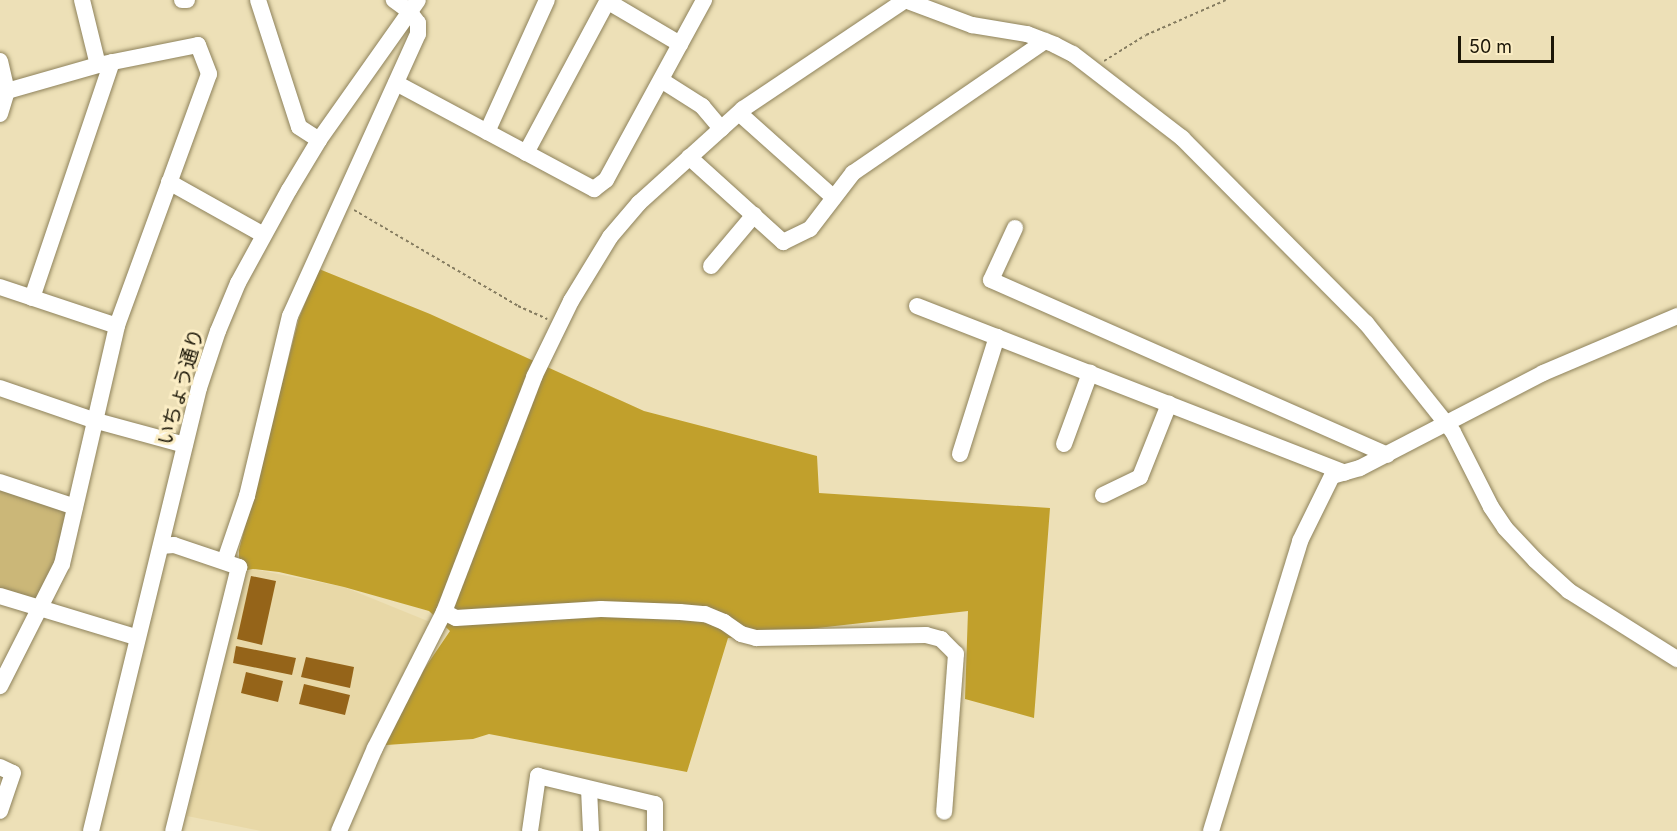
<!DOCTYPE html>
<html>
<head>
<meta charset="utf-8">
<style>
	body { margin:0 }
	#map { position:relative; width:1677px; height:831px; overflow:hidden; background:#ede0b7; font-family:Inter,"Noto Sans JP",sans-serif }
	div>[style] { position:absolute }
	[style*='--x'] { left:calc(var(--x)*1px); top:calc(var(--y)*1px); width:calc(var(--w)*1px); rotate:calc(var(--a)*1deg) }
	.built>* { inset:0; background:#e8d8a7 }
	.green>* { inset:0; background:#cbb778 }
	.forest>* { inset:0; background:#c1a02c }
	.building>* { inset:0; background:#956419 }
	.path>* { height:2px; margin-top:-1px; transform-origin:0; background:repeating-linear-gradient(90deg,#857c60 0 3px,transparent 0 6px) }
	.roads { filter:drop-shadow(0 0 2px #8e825b) drop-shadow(0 0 2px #8e825b) }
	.minor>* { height:16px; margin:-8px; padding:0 8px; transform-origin:8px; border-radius:8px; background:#fff }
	span { translate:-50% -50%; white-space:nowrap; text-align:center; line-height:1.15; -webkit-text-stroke:6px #fbedc4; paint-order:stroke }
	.street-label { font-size:20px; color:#1b1607 }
	.scale { position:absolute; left:1458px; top:36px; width:96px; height:27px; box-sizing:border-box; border:3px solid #1b1607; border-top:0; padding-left:8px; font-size:18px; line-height:21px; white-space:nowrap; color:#1b1607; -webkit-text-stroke:4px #fbedc4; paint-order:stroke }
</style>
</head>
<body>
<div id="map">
	<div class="built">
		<div style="clip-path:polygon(253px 569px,344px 587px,435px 624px,336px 831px,261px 831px,187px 816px,242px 571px)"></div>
	</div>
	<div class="green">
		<div style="clip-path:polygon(0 482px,75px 507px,39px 609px,0 596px)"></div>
	</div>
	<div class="forest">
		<div style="clip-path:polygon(319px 269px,430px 314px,644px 411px,817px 456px,819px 493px,1050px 508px,1034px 718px,965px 699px,968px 611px,728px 638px,687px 772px,489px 734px,473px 739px,372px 746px,450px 631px,429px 611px,344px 587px,279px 572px,253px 569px,242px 571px,239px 560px,239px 550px,299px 318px)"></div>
	</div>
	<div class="building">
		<div style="clip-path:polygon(251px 576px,276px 581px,262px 645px,237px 639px)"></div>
		<div style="clip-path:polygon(236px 646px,296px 658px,292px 675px,233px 663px)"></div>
		<div style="clip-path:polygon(306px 657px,354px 667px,350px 688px,301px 677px)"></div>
		<div style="clip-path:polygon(246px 672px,283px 681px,278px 702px,241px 693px)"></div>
		<div style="clip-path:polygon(304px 684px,350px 695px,345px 715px,299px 704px)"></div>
	</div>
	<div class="path">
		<div style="--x:1104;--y:61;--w:49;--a:-31.8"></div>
		<div style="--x:1146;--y:35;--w:87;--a:-23.6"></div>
		<div style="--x:354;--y:210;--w:190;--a:30.3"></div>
		<div style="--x:518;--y:306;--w:32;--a:24"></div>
	</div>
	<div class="roads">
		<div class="minor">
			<div style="--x:82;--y:0;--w:67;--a:76.2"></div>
			<div style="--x:182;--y:0;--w:5;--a:0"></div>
			<div style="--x:258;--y:0;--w:133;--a:72.1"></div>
			<div style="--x:299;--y:127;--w:24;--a:33"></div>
			<div style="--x:905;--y:0;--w:72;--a:20.5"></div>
			<div style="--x:972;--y:25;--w:56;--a:9.3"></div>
			<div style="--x:1027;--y:34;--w:30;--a:21"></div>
			<div style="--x:1055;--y:45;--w:20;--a:27"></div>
			<div style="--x:1073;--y:54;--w:138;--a:37.6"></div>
			<div style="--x:1182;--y:138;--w:261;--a:45.2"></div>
			<div style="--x:1366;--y:323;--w:139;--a:51.4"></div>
			<div style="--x:1453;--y:432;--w:84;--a:63.1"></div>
			<div style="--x:1491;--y:507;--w:25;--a:56"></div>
			<div style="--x:1505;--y:528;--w:44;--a:46.8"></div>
			<div style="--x:1535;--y:560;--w:46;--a:42.4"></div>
			<div style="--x:1569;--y:591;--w:128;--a:32.2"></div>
			<div style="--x:607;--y:1;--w:85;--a:30.5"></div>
			<div style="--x:0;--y:61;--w:31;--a:77"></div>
			<div style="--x:7;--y:91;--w:24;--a:107"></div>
			<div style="--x:661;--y:80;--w:49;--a:32.4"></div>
			<div style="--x:702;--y:106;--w:30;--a:50"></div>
			<div style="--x:396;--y:83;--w:225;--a:28.2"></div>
			<div style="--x:594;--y:189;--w:15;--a:-37"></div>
			<div style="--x:606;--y:180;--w:205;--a:-61.4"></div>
			<div style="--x:0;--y:93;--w:102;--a:-15.9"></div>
			<div style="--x:98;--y:65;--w:102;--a:-11.3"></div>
			<div style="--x:198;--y:45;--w:31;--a:69"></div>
			<div style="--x:209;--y:74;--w:268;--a:110.1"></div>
			<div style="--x:117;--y:326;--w:244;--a:103"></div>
			<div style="--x:62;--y:564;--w:137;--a:116.9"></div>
			<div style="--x:739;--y:113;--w:127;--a:41.8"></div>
			<div style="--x:487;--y:132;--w:145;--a:-65.6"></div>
			<div style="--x:526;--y:153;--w:174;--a:-61.8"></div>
			<div style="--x:689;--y:157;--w:127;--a:42.1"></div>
			<div style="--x:783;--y:242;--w:30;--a:-26"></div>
			<div style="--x:810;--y:229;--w:71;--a:-52.5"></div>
			<div style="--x:853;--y:173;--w:233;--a:-34.5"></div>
			<div style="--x:169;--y:182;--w:107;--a:29.2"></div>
			<div style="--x:1015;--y:228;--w:57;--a:114.8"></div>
			<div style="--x:991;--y:280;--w:433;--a:23.8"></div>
			<div style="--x:711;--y:266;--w:67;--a:-49.9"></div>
			<div style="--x:0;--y:287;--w:123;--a:18.4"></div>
			<div style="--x:32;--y:298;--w:249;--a:-71.3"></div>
			<div style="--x:917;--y:306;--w:459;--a:21.3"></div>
			<div style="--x:0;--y:388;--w:98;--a:19"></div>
			<div style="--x:93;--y:420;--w:95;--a:15.2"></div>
			<div style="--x:1064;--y:444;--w:76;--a:-69.9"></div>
			<div style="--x:960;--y:454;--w:123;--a:-72.5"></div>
			<div style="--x:0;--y:482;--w:79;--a:18.4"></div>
			<div style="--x:1103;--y:495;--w:41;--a:-25.9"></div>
			<div style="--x:1140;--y:477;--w:79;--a:-68.3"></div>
			<div style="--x:161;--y:546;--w:13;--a:-4"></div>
			<div style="--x:174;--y:545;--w:69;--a:18.7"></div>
			<div style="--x:239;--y:567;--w:272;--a:104"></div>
			<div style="--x:225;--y:560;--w:68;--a:-71"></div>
			<div style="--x:247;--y:496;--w:185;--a:-76.6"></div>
			<div style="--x:290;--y:316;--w:310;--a:-65.6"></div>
			<div style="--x:418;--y:34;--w:11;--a:-90"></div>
			<div style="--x:418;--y:23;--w:15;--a:-127"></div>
			<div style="--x:409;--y:11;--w:19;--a:-144"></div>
			<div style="--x:0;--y:596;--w:142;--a:16.8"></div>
			<div style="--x:444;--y:612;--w:13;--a:27"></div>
			<div style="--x:456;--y:618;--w:145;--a:-3.6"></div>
			<div style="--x:601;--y:609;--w:79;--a:2.2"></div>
			<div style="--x:680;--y:612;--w:25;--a:5"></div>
			<div style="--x:705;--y:614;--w:21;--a:23"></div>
			<div style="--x:724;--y:622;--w:21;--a:35"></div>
			<div style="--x:741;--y:634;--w:16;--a:15"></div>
			<div style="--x:756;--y:638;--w:170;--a:-1"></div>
			<div style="--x:926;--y:635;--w:16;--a:15"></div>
			<div style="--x:941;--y:639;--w:21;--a:45"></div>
			<div style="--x:956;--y:654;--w:158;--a:94.3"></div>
			<div style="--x:0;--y:767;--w:14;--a:25"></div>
			<div style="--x:13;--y:773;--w:40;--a:108.9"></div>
			<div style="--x:589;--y:789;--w:42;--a:87.3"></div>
			<div style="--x:91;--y:831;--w:456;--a:-76.3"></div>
			<div style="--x:199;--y:388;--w:60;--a:-71.6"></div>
			<div style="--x:218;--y:331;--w:52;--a:-67.4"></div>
			<div style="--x:238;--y:283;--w:106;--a:-61.3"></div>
			<div style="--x:289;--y:190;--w:58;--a:-59"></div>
			<div style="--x:319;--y:140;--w:171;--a:-54.7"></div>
			<div style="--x:339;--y:831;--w:90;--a:-66.6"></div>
			<div style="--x:375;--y:748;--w:153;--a:-63.1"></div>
			<div style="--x:444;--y:612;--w:252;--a:-69"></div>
			<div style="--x:534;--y:377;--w:85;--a:-64"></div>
			<div style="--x:571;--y:301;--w:75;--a:-58.6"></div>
			<div style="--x:610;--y:237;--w:45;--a:-49.5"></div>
			<div style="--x:639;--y:203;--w:140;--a:-42.1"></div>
			<div style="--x:743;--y:109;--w:195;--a:-33.9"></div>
			<div style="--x:530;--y:831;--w:56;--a:-81.7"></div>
			<div style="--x:538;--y:776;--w:120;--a:13.5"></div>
			<div style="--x:655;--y:804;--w:27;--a:90"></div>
			<div style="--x:1211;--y:831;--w:303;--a:-72.9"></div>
			<div style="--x:1300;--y:541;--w:72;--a:-63.8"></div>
			<div style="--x:1332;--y:476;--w:29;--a:-16"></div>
			<div style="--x:1360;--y:468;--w:206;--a:-27.4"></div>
			<div style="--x:1543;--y:373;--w:146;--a:-23"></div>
		</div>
	</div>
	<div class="street-label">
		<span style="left:181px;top:387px;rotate:-74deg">いちょう通り</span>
	</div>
	<div class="scale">50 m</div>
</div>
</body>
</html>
